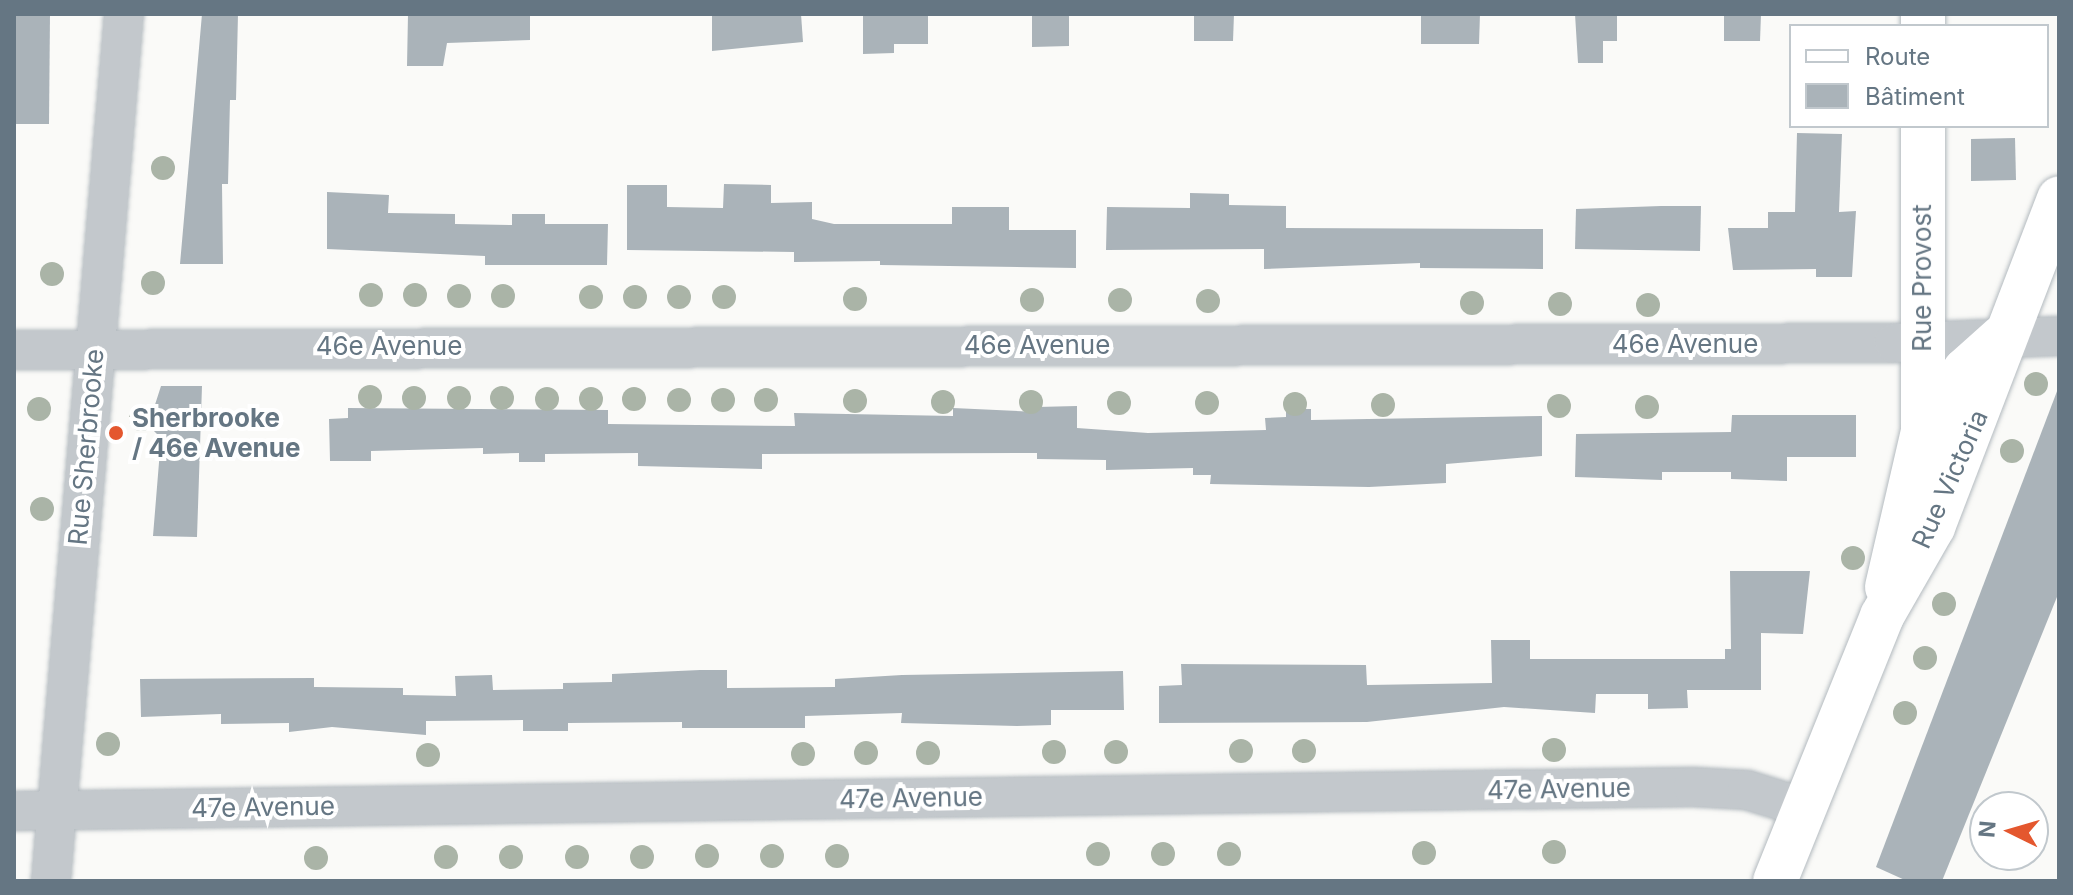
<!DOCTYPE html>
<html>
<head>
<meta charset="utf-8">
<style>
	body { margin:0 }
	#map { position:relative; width:2073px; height:895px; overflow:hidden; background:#fafaf8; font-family:Inter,sans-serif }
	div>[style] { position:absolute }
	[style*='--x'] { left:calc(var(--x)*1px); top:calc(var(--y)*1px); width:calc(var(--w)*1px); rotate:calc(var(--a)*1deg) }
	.building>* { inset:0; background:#aab3b9 }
	.roads { filter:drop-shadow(0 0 2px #b3babf) drop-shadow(0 0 2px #b3babf) }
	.street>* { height:38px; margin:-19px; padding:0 19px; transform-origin:19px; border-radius:19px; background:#c3c8cc }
	.secondary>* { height:44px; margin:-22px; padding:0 22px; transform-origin:22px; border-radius:22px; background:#fff }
	.trees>* { width:24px; height:24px; margin:-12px; border-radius:50%; background:#aab4a7 }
	.dots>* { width:22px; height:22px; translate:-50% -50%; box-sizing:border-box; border:4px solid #fff; border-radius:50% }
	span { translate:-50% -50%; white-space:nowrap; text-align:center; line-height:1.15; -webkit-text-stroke:8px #fff; paint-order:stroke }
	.street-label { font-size:26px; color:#657683 }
	.poi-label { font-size:26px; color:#657683; font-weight:700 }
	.left { translate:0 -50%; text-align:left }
	.frame { position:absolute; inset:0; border:16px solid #657683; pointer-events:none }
	.legend { position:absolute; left:1789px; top:24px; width:260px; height:104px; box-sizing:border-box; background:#fff; border:2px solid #c1c8cd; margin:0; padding:10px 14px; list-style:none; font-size:24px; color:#657683 }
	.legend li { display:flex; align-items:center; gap:16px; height:40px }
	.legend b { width:40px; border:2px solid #c1c8cd }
	.north { position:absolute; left:1969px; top:791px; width:80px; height:80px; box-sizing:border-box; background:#fff; border:2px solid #c1c8cd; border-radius:50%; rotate:275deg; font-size:22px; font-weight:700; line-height:32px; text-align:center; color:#657683 }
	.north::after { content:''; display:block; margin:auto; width:28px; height:36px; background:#e4572e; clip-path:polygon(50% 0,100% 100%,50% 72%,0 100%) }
</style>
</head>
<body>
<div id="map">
	<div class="building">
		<div style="clip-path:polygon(14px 14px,50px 14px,49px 124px,14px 124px)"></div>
		<div style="clip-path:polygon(202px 14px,238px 14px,236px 100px,230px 100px,228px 184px,222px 184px,223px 264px,180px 264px)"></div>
		<div style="clip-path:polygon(408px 14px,530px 14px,530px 40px,447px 43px,443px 66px,407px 66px)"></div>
		<div style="clip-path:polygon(712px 14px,801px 14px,803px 42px,712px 51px)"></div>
		<div style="clip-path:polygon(863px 14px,928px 14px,928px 44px,894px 44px,894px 53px,863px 54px)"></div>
		<div style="clip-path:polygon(1032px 14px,1069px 14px,1069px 46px,1032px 47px)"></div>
		<div style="clip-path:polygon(1194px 14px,1234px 14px,1233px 41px,1194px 41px)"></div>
		<div style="clip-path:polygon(1421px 14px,1480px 14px,1479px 44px,1421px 44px)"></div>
		<div style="clip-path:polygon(1575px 14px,1617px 14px,1617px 41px,1603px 41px,1603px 63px,1578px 63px)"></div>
		<div style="clip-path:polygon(1724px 14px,1761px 14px,1760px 41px,1724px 41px)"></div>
		<div style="clip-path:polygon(1797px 133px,1842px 134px,1839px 212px,1856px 211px,1852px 277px,1816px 277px,1816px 269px,1733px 270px,1728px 228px,1768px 228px,1768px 212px,1795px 212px)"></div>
		<div style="clip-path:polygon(2015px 138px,2016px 180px,1971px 181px,1971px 139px)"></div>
		<div style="clip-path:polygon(724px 184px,771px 185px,771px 203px,812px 202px,812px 219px,834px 224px,952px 224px,952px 207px,1009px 207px,1009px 230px,1076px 230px,1076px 268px,880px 265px,880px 261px,794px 262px,794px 252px,627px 250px,627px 185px,667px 185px,667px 207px,723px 208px)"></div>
		<div style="clip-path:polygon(327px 192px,389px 195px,388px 213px,455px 214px,455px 224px,512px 225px,512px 214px,545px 214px,545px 224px,608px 224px,607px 265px,485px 265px,485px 256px,327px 249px)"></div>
		<div style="clip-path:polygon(1190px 193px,1229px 194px,1229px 205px,1286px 206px,1286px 228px,1543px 229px,1543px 269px,1420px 268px,1420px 263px,1264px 269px,1264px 249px,1106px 250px,1107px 207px,1190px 208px)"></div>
		<div style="clip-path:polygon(1661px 206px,1701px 206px,1700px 251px,1575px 249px,1576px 209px)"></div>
		<div style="clip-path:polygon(161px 386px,202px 386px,197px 537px,153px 536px,161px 438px,151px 428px,152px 414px)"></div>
		<div style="clip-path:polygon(2059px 386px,2059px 592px,1942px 881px,1907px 881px,1876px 867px)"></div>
		<div style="clip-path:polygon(1077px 406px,1077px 428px,1148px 433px,1266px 430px,1265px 418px,1286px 417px,1286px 409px,1311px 409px,1311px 420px,1542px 416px,1542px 456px,1446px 464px,1446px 483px,1369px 487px,1210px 484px,1211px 475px,1193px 475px,1193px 468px,1106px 470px,1106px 460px,1037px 459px,1037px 453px,762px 454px,762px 469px,638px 466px,638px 453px,545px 454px,545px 462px,519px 462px,519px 453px,483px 454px,483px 448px,371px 451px,371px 461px,330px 461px,329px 419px,348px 418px,348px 408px,608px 410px,608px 424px,795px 426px,794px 413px,953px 416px,953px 408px,1037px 412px,1037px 407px)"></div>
		<div style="clip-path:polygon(1732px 415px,1856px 415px,1856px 457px,1787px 457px,1787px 481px,1731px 479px,1731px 472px,1662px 472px,1662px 480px,1575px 477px,1576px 434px,1731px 432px)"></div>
		<div style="clip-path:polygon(1730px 571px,1810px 571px,1803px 634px,1761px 633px,1761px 690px,1687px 690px,1688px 708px,1648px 709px,1648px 694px,1596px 694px,1595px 713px,1504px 707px,1367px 722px,1159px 723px,1159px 686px,1182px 685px,1181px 664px,1366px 665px,1367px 685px,1492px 683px,1491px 640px,1530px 640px,1530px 659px,1725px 659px,1725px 649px,1731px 649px)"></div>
		<div style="clip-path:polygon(700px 670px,727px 670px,727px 688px,835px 687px,835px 679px,902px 675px,1123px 671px,1124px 710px,1051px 710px,1051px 725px,1017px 726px,901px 723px,902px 713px,805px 716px,805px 728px,682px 728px,682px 722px,568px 723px,568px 731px,523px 731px,523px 720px,426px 721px,426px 735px,332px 727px,289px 732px,289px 723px,221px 724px,221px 714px,141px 717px,140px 679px,314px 678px,314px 687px,403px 688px,403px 695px,456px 696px,455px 676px,492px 675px,493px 690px,563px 689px,563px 683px,612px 682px,612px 674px)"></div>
	</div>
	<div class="roads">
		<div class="street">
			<div style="--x:14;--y:350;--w:1880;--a:-0.21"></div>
			<div style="--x:1894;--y:343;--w:165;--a:-2.4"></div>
			<div style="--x:14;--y:811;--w:1679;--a:-0.82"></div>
			<div style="--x:1693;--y:787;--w:54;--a:3.2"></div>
			<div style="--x:1747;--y:790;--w:61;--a:17.2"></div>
			<div style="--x:51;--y:881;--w:870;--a:-85.19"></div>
		</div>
		<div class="secondary">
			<div style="--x:1923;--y:26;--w:12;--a:-90"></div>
			<div style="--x:1923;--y:431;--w:305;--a:-90"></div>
			<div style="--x:1887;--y:587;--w:160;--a:-77"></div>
			<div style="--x:1923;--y:431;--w:74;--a:-55.5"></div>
			<div style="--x:1965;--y:370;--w:51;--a:-41.8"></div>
			<div style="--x:1775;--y:881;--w:286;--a:-68"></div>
			<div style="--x:1882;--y:616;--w:103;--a:-60.2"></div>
			<div style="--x:1933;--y:527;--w:352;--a:-69"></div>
		</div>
	</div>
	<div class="trees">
		<div style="left:163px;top:168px"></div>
		<div style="left:52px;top:274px"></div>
		<div style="left:153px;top:283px"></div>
		<div style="left:371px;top:295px"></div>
		<div style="left:415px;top:295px"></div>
		<div style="left:459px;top:296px"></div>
		<div style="left:503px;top:296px"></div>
		<div style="left:591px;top:297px"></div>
		<div style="left:635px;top:297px"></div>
		<div style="left:679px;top:297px"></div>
		<div style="left:724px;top:297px"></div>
		<div style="left:855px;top:299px"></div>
		<div style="left:1032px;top:300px"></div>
		<div style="left:1120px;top:300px"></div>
		<div style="left:1208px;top:301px"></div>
		<div style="left:1472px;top:303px"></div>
		<div style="left:1560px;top:304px"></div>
		<div style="left:1648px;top:305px"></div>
		<div style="left:2036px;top:384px"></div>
		<div style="left:370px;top:397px"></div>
		<div style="left:414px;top:398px"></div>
		<div style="left:459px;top:398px"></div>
		<div style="left:502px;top:398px"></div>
		<div style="left:547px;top:399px"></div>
		<div style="left:591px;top:399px"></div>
		<div style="left:634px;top:399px"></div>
		<div style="left:679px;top:400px"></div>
		<div style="left:723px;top:400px"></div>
		<div style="left:766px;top:400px"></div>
		<div style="left:855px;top:401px"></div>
		<div style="left:943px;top:402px"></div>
		<div style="left:1031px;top:402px"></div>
		<div style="left:1119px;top:403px"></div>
		<div style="left:1207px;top:403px"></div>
		<div style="left:1295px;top:404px"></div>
		<div style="left:1383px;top:405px"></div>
		<div style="left:1559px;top:406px"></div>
		<div style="left:1647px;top:407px"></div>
		<div style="left:39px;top:409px"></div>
		<div style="left:141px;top:419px"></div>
		<div style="left:2012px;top:451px"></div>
		<div style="left:42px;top:509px"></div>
		<div style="left:1853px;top:558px"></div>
		<div style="left:1944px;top:604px"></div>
		<div style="left:1925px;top:658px"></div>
		<div style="left:1905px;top:713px"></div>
		<div style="left:108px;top:744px"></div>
		<div style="left:1554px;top:750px"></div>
		<div style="left:1241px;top:751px"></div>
		<div style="left:1304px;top:751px"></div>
		<div style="left:1054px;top:752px"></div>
		<div style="left:1116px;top:752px"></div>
		<div style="left:866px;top:753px"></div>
		<div style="left:928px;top:753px"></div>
		<div style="left:803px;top:754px"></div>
		<div style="left:428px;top:755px"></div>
		<div style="left:1554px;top:852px"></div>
		<div style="left:1424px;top:853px"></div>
		<div style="left:1098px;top:854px"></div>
		<div style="left:1163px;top:854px"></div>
		<div style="left:1229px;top:854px"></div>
		<div style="left:707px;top:856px"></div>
		<div style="left:772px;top:856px"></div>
		<div style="left:837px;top:856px"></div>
		<div style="left:446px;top:857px"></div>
		<div style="left:511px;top:857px"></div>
		<div style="left:577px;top:857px"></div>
		<div style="left:642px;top:857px"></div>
		<div style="left:316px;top:858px"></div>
	</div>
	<div class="dots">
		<div style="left:116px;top:433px;background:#e4572e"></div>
	</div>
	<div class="street-label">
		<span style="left:1922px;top:278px;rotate:-90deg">Rue Provost</span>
		<span style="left:1685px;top:344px">46e Avenue</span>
		<span style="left:1037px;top:345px">46e Avenue</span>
		<span style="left:389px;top:346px">46e Avenue</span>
		<span style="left:86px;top:447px;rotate:-85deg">Rue Sherbrooke</span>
		<span style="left:1950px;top:479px;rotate:-66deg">Rue Victoria</span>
		<span style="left:1559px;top:789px;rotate:-1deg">47e Avenue</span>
		<span style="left:911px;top:798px;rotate:-1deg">47e Avenue</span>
		<span style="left:263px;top:807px;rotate:-1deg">47e Avenue</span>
	</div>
	<div class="poi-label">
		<span class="left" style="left:132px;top:433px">Sherbrooke<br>/ 46e Avenue</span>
	</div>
	<div class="frame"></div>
	<ul class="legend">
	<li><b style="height:10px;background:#fff"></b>Route</li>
	<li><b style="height:22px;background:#aab3b9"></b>Bâtiment</li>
	</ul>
	<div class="north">N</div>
</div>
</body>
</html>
